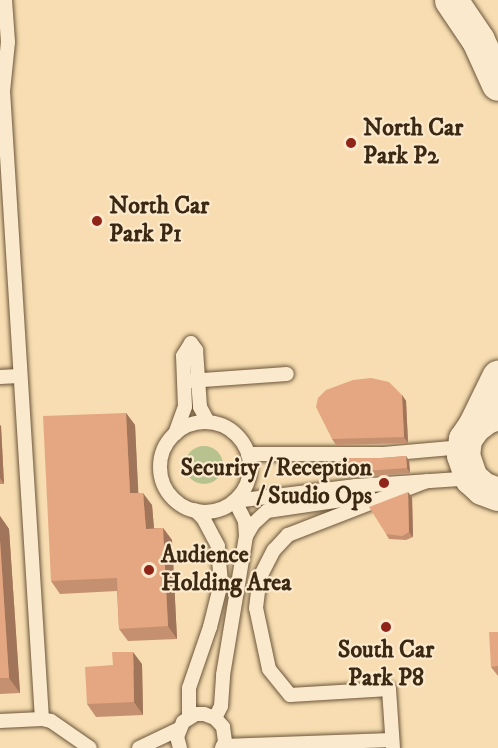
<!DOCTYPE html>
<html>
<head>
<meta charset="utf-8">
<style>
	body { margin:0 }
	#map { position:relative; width:498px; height:748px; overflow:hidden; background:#f7ddb1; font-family:"IM FELL DW Pica",serif }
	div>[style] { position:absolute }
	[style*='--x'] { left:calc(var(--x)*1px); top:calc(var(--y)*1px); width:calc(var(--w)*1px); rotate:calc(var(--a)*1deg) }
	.green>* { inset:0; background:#b8c28f }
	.round { border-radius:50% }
	.roads { filter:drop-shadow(0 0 2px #6b553a) drop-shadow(0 0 2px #6b553a) }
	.service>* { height:14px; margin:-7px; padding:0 7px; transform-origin:7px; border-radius:7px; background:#fae9cc }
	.service>.ring { margin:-7px; padding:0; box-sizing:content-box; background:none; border:14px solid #fae9cc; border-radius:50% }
	.tertiary>* { height:33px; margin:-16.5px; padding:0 16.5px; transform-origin:16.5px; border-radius:16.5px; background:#fae9cc }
	.wall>* { inset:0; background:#c5906f }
	.shaded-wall>* { inset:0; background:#a0755a }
	.building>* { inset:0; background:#e5a781 }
	.dots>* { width:16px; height:16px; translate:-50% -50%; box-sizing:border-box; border:3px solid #fae9cc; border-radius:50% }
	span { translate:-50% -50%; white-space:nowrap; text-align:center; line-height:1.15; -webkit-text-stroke:4.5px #fae9cc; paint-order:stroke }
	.poi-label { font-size:24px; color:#3c2812; font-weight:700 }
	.left { translate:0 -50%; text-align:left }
	.right { translate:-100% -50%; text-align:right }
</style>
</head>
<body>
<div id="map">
	<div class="green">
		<div class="round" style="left:185px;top:446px;width:38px;height:38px"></div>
	</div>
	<div class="roads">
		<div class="service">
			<div style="--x:5;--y:0;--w:42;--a:85.9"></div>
			<div style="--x:8;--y:42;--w:49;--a:95.8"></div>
			<div style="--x:3;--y:91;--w:629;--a:86.45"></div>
			<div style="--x:0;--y:377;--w:19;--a:-3"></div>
			<div style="--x:189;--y:381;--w:98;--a:-4.1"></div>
			<div class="ring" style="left:160px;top:422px;width:76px;height:76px"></div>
			<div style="--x:175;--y:434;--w:29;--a:-70"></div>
			<div style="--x:185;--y:407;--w:51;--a:-92.2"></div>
			<div style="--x:183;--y:356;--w:15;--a:-58"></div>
			<div style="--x:191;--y:343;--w:9;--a:54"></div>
			<div style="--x:196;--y:350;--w:57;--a:86"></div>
			<div style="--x:200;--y:407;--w:17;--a:62"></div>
			<div style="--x:248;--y:454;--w:136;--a:0"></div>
			<div style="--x:384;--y:454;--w:79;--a:-5.1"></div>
			<div style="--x:246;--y:536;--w:14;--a:-60"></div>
			<div style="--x:253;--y:524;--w:19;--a:-43"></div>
			<div style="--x:267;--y:511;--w:103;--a:-8.4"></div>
			<div style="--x:189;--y:717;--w:29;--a:-90"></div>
			<div style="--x:189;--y:688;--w:65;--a:-71"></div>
			<div style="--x:210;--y:627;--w:45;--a:-76"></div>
			<div style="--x:221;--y:583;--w:37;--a:-95"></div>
			<div style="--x:218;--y:546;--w:32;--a:-118"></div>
			<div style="--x:203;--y:518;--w:11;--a:-135"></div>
			<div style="--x:215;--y:718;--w:13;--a:-63"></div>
			<div style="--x:221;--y:706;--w:31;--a:-86"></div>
			<div style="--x:223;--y:675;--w:141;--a:-80.6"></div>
			<div style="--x:246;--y:536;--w:15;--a:-94"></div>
			<div style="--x:245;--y:521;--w:22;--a:-117"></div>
			<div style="--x:235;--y:501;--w:122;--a:-7.1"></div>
			<div style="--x:356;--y:486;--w:104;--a:-3.9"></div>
			<div style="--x:460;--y:479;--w:11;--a:15"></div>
			<div style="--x:0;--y:721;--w:42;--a:-2.7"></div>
			<div style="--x:42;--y:719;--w:9;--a:13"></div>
			<div style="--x:51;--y:721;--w:47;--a:34.7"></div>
			<div style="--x:223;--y:746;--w:169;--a:-2"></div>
			<div style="--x:139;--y:748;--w:44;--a:-25.4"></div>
			<div style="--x:180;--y:748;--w:11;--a:-105"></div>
			<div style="--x:177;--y:737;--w:16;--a:-68"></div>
			<div style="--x:183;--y:722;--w:15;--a:-32"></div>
			<div style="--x:196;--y:714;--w:8;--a:0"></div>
			<div style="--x:204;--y:714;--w:12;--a:20"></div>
			<div style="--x:215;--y:718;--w:12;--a:48"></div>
			<div style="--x:223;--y:727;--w:15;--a:82"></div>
			<div style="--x:225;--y:742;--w:7;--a:117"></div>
			<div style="--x:393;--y:748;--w:59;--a:-93.9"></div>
			<div style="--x:389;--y:689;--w:99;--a:176.5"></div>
			<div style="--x:290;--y:695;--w:33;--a:-129"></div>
			<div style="--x:269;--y:669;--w:62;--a:-102"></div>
			<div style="--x:256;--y:608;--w:31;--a:-83"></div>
			<div style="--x:260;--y:577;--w:30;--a:-63"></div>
			<div style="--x:274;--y:550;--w:21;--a:-47"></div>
			<div style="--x:288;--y:535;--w:149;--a:-21.2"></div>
		</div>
		<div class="tertiary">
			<div style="--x:451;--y:0;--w:48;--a:56"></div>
			<div style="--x:478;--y:40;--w:48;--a:65.6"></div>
			<div style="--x:498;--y:413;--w:13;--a:162"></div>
			<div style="--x:486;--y:417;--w:15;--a:143"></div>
			<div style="--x:474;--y:426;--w:16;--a:125"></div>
			<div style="--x:465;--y:439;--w:16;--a:97"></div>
			<div style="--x:463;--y:455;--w:24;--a:71"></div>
			<div style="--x:471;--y:478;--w:15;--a:42"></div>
			<div style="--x:482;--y:488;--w:17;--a:21"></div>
			<div style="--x:474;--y:426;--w:55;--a:-63.9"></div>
		</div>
	</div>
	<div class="wall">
		<div style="clip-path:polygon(402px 395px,406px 401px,408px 443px,336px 445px,332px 439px)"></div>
		<div style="clip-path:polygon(126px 413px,135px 425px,138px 493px,152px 505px,154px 528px,163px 528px,172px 540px,177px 639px,128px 641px,119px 629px,117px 591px,60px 594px,51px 581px)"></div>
		<div style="clip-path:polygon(0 425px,1px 426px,4px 484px,0 484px)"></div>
		<div style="clip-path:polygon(406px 456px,409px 461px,410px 473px,354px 477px,350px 472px,381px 458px)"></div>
		<div style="clip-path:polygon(412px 497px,413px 537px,406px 540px,389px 539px,386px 534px)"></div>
		<div style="clip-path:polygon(0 516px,9px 529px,20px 693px,0 694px)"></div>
		<div style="clip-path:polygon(498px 632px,498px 676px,491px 667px)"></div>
		<div style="clip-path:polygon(142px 664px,143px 715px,96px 717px,87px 704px)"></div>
	</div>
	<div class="shaded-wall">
		<div style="clip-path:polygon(402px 395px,406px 401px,408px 443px,404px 437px)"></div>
		<div style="clip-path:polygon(126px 413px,135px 425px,139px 506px,130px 493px)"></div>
		<div style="clip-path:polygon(0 425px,1px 426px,4px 484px,0 478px)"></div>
		<div style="clip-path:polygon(406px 456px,409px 461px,410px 473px,407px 468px)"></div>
		<div style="clip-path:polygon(408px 492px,412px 497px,413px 537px,409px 532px)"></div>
		<div style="clip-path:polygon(143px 493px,152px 505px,155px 541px,146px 529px)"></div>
		<div style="clip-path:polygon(0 516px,9px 529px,20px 693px,9px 678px,0 540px)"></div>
		<div style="clip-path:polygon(163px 528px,172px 540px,177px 639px,168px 626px)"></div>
		<div style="clip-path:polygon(133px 652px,142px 664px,143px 715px,134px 702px)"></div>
	</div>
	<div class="building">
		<div style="clip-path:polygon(371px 378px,389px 382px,402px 395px,404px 437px,332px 439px,316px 407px,318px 398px,326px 390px,353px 380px)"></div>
		<div style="clip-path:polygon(126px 413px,130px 493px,143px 493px,146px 529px,163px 528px,168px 626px,119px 629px,117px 578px,51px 581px,43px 416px)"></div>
		<div style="clip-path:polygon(406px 456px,407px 468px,350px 472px,343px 458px,381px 458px)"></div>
		<div style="clip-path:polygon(408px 492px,409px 532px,402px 536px,386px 534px,369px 507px)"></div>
		<div style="clip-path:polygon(0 540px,9px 678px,0 678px)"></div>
		<div style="clip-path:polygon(489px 632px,498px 632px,498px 666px,491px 667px)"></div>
		<div style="clip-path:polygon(112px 652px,133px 652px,134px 702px,87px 704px,85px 667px,113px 665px)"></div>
	</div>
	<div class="dots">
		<div style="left:351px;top:143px;background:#8f2418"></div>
		<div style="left:97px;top:221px;background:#8f2418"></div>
		<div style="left:384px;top:483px;background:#8f2418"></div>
		<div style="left:149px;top:570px;background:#8f2418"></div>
		<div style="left:386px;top:627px;background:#8f2418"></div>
	</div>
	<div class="poi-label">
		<span class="left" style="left:363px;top:143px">North Car<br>Park P2</span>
		<span class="left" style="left:109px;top:221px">North Car<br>Park P1</span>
		<span class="right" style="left:372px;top:483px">Security / Reception<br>/ Studio Ops</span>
		<span class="left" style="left:161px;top:570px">Audience<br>Holding Area</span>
		<span style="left:386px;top:665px">South Car<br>Park P8</span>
	</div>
</div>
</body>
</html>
